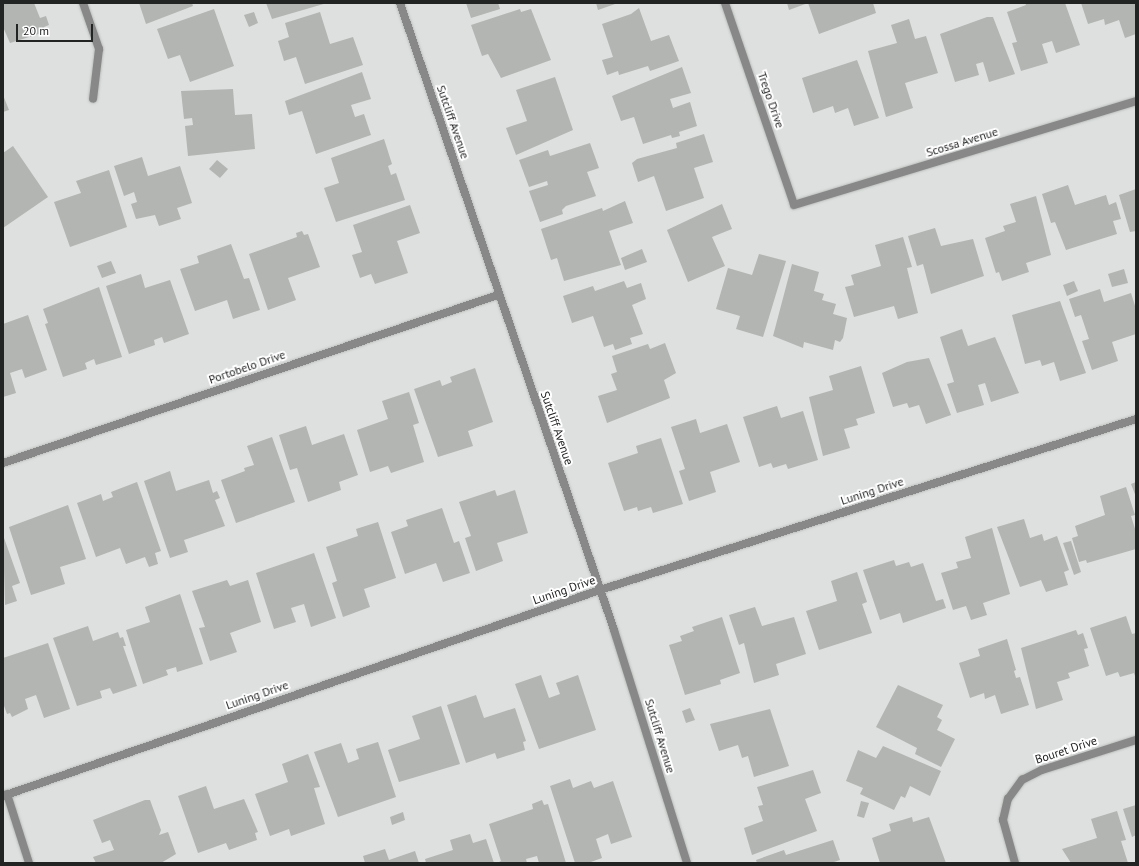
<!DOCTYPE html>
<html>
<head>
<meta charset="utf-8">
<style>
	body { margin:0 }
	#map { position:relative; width:1139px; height:866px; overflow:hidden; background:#dde0de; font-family:"PT Sans",sans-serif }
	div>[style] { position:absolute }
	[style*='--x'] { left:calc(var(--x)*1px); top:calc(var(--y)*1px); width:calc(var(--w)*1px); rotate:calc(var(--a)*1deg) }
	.building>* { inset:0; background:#b2b5b2 }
	.roads { filter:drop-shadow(0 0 1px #bbbebc) drop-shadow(0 0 1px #bbbebc) }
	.minor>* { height:8px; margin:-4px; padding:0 4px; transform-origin:4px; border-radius:4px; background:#878887 }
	span { translate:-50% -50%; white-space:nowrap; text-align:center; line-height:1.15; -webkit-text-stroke:4px #fff; paint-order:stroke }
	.street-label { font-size:12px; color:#222423 }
	.frame { position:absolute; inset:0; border:4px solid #222423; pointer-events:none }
	.scale { position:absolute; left:16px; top:24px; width:77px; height:18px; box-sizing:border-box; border:2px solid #222423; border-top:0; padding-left:5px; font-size:12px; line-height:14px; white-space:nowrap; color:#222423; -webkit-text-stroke:3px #fff; paint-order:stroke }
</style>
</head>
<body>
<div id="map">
	<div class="building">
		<div style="clip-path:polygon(3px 3px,34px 3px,40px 18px,46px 16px,49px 25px,44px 27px,45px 32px,10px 43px,3px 27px)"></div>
		<div style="clip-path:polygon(139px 3px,192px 3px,193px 6px,146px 24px)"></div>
		<div style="clip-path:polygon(266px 3px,327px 3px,272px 19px)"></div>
		<div style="clip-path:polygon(466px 3px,498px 3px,500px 9px,471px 18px)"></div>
		<div style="clip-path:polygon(596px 3px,618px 3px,598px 10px)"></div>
		<div style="clip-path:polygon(787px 3px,808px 3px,789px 10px)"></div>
		<div style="clip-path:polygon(808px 3px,873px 3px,876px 13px,819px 34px)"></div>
		<div style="clip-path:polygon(1025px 3px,1065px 3px,1080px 45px,1056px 53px,1052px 41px,1042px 44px,1048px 63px,1021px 71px,1012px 43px,1017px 42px,1007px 12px,1026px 5px)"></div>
		<div style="clip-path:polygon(1081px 3px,1136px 3px,1136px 34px,1125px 38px,1119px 20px,1105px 25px,1104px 19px,1088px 24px)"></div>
		<div style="clip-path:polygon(639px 8px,651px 41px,669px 35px,679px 61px,650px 71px,648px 66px,619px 75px,618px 71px,607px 75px,602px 60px,613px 57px,602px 24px,631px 14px)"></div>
		<div style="clip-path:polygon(214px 9px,234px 66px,190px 82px,180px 55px,168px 59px,157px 29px)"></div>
		<div style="clip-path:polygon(520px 9px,521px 12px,531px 9px,551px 60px,501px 78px,488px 54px,482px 56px,471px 25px)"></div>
		<div style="clip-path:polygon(254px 12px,258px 23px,249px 27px,244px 15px)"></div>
		<div style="clip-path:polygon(320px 12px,330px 44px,353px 37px,363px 65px,305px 84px,296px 57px,284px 61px,278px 41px,289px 37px,285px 23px)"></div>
		<div style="clip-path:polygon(987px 17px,993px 17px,1015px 74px,989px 82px,983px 62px,976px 64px,979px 75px,955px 82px,940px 34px)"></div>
		<div style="clip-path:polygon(909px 19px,915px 39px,926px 36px,938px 73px,905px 83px,913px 108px,886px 117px,868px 51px,897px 43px,891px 25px)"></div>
		<div style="clip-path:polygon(857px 60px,879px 118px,854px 126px,848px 108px,835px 113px,833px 106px,813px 113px,802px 78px)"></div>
		<div style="clip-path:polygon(682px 67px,691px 93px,670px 99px,673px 108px,690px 102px,697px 126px,679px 132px,680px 136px,672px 138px,671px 135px,643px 144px,634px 117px,621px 121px,612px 96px)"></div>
		<div style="clip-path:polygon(362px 72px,371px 99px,351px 105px,355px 117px,364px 114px,371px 135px,316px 154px,302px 111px,289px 115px,285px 101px)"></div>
		<div style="clip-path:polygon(555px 77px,573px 130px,516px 155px,506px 128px,527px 121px,516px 90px)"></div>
		<div style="clip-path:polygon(233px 89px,235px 115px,252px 114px,255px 149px,188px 156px,185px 126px,193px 125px,192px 118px,184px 119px,181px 91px)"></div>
		<div style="clip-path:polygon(3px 95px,9px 110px,3px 112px)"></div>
		<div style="clip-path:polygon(704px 134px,713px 162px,694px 168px,704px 198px,666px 211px,654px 176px,638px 182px,632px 163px,637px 159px,677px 148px,676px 143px)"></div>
		<div style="clip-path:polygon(384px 139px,392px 164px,388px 166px,391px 175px,396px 173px,405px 200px,336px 222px,324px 188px,339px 183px,331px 158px)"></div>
		<div style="clip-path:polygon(590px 143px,599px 168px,587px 172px,596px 196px,566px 206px,562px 210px,563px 214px,540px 222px,529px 191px,548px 185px,547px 181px,529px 187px,519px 160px,548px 150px,550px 156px)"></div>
		<div style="clip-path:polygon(13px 146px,48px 197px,3px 228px,3px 153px)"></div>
		<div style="clip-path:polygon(142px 157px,148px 176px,180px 166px,192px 203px,177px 208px,181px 219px,159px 226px,155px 215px,136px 219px,131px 204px,137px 202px,134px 192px,124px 196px,114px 166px)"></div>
		<div style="clip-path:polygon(217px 160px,228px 169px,220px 178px,209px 169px)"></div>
		<div style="clip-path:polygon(109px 170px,127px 227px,70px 247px,54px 202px,81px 193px,76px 181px)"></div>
		<div style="clip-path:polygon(1068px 185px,1075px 205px,1106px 195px,1109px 205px,1116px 202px,1121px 219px,1113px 221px,1117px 234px,1066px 250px,1055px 222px,1051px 223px,1042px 194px)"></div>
		<div style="clip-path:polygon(1136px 189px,1136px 231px,1130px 232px,1119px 195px)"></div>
		<div style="clip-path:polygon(1036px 196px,1051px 255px,1026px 263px,1029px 272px,1002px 281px,999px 272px,996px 273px,985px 238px,1005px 231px,1003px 226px,1016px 222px,1010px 204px)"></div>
		<div style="clip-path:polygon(625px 201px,633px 223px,609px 231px,621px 265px,564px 281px,557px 258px,551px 260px,541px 229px,602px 208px,603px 211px)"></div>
		<div style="clip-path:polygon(722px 204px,732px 229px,712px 237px,725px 266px,688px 282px,667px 230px)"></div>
		<div style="clip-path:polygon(410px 205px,420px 233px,397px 241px,408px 273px,375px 284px,371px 274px,360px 278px,352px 255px,362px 252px,353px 225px)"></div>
		<div style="clip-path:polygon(935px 228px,941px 246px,973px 239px,984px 276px,931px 294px,923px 264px,917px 266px,908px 236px)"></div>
		<div style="clip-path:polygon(302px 231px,304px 235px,308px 234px,320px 267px,288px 278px,296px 300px,268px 310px,249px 254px,297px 237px,296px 233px)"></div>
		<div style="clip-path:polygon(903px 237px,912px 267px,907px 268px,918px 313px,898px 319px,894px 306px,854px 317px,845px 287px,854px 285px,851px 275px,881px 266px,875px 245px)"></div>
		<div style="clip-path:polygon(231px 244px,244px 279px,249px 278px,260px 310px,233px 319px,227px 300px,195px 311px,180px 269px,199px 263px,197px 256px)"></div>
		<div style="clip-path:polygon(642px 249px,647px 262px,625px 270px,621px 258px)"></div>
		<div style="clip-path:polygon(759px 254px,786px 261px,763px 337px,736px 329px,740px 316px,716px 309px,728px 268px,752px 275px)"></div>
		<div style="clip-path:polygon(111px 261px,116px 273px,102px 278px,97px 266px)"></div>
		<div style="clip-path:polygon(792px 264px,819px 272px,814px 291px,824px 294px,822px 300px,836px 304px,833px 314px,847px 318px,843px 338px,840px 342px,835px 340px,833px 350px,804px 342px,803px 348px,773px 336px)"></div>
		<div style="clip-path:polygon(1124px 269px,1128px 283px,1112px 287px,1108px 274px)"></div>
		<div style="clip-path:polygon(141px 274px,145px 288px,170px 280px,189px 334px,164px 343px,162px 337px,154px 340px,155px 345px,129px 354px,106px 286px)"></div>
		<div style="clip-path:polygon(624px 281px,627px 288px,641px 283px,646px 299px,632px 305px,643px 334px,630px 338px,632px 344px,615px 350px,613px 344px,604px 347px,593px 316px,572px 323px,563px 296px,593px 286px,595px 291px)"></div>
		<div style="clip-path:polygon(1074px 281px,1078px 291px,1067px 296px,1063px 285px)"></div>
		<div style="clip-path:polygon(99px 287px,122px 357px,96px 365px,94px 359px,85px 363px,87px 369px,63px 377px,45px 324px,48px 323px,43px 309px)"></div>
		<div style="clip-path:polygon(1100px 289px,1104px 302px,1131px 293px,1136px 309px,1136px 334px,1112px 342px,1118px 361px,1092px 370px,1082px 341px,1089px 339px,1081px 315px,1075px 317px,1069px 299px)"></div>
		<div style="clip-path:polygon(1060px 301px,1086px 373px,1060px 381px,1054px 362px,1042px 366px,1040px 360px,1025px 364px,1012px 315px)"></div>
		<div style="clip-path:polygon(28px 315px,47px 370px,25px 378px,22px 369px,10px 373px,16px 393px,3px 397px,3px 324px)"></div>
		<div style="clip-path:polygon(962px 329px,968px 346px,995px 337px,1019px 393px,991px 402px,985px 383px,978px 385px,984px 405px,957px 413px,947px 384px,954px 382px,940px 337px)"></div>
		<div style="clip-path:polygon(665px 343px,676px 373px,664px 380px,670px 398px,607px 423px,598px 396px,617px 390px,611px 374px,617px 372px,612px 356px,648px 344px,650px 349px)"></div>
		<div style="clip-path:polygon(929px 358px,951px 415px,926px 424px,919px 405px,909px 408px,907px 403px,893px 407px,882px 373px,907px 362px)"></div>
		<div style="clip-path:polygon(861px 366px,875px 413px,856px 419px,858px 425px,844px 429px,850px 448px,823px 456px,809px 397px,833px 390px,829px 376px)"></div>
		<div style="clip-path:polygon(475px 368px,493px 422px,468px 431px,473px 446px,438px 457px,414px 389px,440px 380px,442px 386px,452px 382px,450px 377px)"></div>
		<div style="clip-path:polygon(409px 392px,419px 423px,413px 425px,424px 462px,391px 473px,388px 466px,370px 472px,357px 430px,388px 419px,382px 401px)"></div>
		<div style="clip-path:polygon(777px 406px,781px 418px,803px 411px,818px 460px,788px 469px,786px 464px,773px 468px,771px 463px,759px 467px,743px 417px)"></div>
		<div style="clip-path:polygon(696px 419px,700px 433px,727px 424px,740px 462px,710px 472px,716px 492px,689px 501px,679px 471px,685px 469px,671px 427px)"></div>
		<div style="clip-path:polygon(306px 426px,312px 445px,344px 434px,358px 475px,339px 482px,341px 490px,308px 502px,297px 468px,290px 470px,279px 435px)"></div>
		<div style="clip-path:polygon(272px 437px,295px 502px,236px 523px,221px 480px,245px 471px,244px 468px,254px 465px,247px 446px)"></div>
		<div style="clip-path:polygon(661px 438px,683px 504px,653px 513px,651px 507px,638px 511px,637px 507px,624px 511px,608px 463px,638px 453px,636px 446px)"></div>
		<div style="clip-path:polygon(170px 471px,176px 491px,209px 480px,213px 493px,217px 491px,220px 498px,215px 500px,225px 526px,184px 540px,188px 552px,170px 558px,144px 481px)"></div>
		<div style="clip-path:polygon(137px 482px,161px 551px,155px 553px,158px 564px,149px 567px,145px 557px,126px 564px,120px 548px,96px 557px,77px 503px,101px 494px,103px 501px,113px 497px,111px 492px)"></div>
		<div style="clip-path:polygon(1136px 482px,1136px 497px,1131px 484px)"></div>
		<div style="clip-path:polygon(1126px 487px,1135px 515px,1131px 516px,1136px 532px,1136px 549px,1087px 563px,1086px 560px,1079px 562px,1072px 538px,1078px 536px,1075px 526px,1105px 515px,1100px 496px)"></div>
		<div style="clip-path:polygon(495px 490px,497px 496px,515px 490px,528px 533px,497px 543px,503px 561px,476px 571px,465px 538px,471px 536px,459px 502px)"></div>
		<div style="clip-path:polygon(68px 505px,86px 559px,60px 567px,65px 584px,31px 595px,9px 527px)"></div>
		<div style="clip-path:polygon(442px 508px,454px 543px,459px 541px,470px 573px,443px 582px,436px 563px,405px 574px,391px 532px,408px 526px,406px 520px)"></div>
		<div style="clip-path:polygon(1024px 519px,1030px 538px,1042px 534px,1044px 541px,1057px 536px,1069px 570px,1064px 572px,1068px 585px,1046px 592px,1041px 580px,1020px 587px,997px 527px)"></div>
		<div style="clip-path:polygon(378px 522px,396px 578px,364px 589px,370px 607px,343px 617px,332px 583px,337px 581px,326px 547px,358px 536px,356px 529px)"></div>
		<div style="clip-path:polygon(992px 528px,1010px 594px,983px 603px,987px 615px,971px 620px,966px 606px,953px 610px,941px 573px,958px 568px,956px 562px,971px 558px,965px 537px)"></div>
		<div style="clip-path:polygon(3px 535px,20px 583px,12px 586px,17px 601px,5px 605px)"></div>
		<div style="clip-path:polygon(1071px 541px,1081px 572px,1074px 575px,1063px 543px)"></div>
		<div style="clip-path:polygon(314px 553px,336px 618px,311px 627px,304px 604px,291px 608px,296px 622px,274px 629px,256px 573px)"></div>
		<div style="clip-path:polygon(894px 560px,896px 566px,909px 562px,911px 567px,923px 563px,936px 601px,943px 599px,946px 608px,903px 623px,900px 613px,880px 620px,863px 570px)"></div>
		<div style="clip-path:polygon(857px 572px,867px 602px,862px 604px,872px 633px,819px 650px,806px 611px,837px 601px,831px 581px)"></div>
		<div style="clip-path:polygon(227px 580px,230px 586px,248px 580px,261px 622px,230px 633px,237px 652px,210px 661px,199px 628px,205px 627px,192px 591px)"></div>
		<div style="clip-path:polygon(180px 594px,203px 664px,177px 672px,176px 667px,166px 670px,168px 675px,143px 684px,126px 630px,150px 622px,145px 607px)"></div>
		<div style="clip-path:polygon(755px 607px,762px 626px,794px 617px,806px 654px,776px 664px,779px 675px,754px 683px,744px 643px,739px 645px,729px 615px)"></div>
		<div style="clip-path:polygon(1126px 616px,1132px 634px,1136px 633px,1136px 679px,1134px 673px,1120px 677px,1118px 672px,1106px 676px,1090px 628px)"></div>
		<div style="clip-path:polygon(722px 617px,740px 673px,720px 680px,721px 684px,685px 695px,669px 645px,682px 641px,680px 636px,694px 631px,692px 627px)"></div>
		<div style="clip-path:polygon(88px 626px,93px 641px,118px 632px,120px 638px,123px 637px,126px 646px,123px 646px,137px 686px,113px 694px,110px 688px,100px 691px,102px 698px,77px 706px,53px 638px)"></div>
		<div style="clip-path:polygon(1076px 630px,1078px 635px,1083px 633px,1088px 648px,1084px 649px,1089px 666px,1068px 673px,1070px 678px,1057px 682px,1063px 700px,1036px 709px,1021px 648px)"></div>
		<div style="clip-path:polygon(1007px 639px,1016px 670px,1014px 671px,1016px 678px,1020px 677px,1029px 705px,1001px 714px,995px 695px,985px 699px,984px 693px,970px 698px,959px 663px,980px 656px,978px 649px)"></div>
		<div style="clip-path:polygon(48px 643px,70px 709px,44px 718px,36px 695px,25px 699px,28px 709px,12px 717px,10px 713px,7px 714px,3px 703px,3px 658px)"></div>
		<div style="clip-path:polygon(541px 675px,549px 698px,560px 694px,556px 683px,578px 675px,596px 730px,539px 749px,515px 684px)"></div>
		<div style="clip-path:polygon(898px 685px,943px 705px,937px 717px,942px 720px,937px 730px,955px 739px,941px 767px,915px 754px,917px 748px,876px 727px)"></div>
		<div style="clip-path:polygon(476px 695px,484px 718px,515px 708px,526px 741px,523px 742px,525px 750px,497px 759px,495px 753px,466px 763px,447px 705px)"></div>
		<div style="clip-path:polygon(441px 706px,460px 764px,399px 782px,388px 750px,420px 739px,412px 716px)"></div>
		<div style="clip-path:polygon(690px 708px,695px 720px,686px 723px,682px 711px)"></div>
		<div style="clip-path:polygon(770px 709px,789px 766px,754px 777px,748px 756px,742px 758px,738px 745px,719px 751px,710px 724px)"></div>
		<div style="clip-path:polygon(378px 742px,396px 797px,338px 817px,314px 752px,341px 743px,348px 763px,359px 759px,356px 749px)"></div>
		<div style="clip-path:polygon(883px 746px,941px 771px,930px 796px,910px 786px,905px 798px,901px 796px,894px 810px,860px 794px,863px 788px,846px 781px,858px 750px,876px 758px)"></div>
		<div style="clip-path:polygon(308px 754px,320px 787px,314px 788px,325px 824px,291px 836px,289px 829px,270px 836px,255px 794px,288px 782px,282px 764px)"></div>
		<div style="clip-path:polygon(813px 770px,821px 793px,805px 799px,817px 831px,752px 855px,744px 828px,763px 821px,758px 806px,763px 805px,757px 787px)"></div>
		<div style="clip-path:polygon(570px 779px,573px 788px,591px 781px,594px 788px,613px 781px,632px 837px,611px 844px,608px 834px,596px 839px,602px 858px,588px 863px,575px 863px,550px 786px)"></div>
		<div style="clip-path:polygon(206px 786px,214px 809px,244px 799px,258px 832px,255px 833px,257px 840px,229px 850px,226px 843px,198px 853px,178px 796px)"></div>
		<div style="clip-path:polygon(145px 800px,150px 800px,161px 830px,159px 835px,168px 832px,176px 854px,161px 863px,96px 863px,93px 857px,114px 850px,110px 840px,102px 843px,93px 820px)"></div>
		<div style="clip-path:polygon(542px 800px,544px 805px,548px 804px,566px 863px,539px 863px,537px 856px,526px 859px,527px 863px,497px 863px,501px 861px,489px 824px,533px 809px,532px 804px)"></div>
		<div style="clip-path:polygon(861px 801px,869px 803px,864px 818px,857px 816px)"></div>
		<div style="clip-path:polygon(1136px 805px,1136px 835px,1132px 837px,1123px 809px)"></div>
		<div style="clip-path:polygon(1117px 811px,1126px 840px,1121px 841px,1128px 863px,1071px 863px,1062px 849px,1097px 838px,1091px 819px)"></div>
		<div style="clip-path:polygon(403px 812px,405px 820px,392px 825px,390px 817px)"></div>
		<div style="clip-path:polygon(912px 817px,913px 822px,929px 817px,946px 863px,880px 863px,872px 838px,891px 831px,889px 824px)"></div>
		<div style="clip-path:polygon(470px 834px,473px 843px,486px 839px,494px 863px,426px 863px,425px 859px,453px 850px,450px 840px)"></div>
		<div style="clip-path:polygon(833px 840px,840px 860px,831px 863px,757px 863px,756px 860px,784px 850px,786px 855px)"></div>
		<div style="clip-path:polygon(385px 849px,389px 860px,415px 851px,419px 863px,365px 863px,363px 856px)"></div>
	</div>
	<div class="roads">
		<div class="minor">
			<div style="--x:83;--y:3;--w:49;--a:70.8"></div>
			<div style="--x:99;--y:49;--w:50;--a:96.8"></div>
			<div style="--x:400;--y:3;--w:663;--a:71.15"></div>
			<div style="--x:614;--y:630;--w:244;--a:72.6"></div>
			<div style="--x:725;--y:3;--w:213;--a:71.1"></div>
			<div style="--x:794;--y:205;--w:357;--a:-16.9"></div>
			<div style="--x:3;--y:463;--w:523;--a:-18.75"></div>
			<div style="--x:7;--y:794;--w:72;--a:72.3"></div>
			<div style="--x:3;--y:796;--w:632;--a:-19.04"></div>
			<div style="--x:600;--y:590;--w:563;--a:-17.69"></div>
			<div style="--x:1015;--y:863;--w:45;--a:-105.6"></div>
			<div style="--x:1003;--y:820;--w:22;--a:-77"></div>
			<div style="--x:1008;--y:799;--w:24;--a:-54"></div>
			<div style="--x:1022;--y:780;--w:22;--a:-27"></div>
			<div style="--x:1042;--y:770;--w:99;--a:-17.7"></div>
		</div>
	</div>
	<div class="street-label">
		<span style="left:771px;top:100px;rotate:71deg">Trego Drive</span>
		<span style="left:453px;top:122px;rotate:71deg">Sutcliff Avenue</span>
		<span style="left:962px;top:142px;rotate:-17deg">Scossa Avenue</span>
		<span style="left:247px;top:367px;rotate:-19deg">Portobelo Drive</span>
		<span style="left:557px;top:428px;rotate:71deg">Sutcliff Avenue</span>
		<span style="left:872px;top:491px;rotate:-18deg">Luning Drive</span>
		<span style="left:564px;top:590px;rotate:-19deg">Luning Drive</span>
		<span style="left:257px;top:695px;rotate:-19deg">Luning Drive</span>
		<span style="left:660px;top:736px;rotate:73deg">Sutcliff Avenue</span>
		<span style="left:1066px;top:750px;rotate:-18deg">Bouret Drive</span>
	</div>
	<div class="frame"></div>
	<div class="scale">20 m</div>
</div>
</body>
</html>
